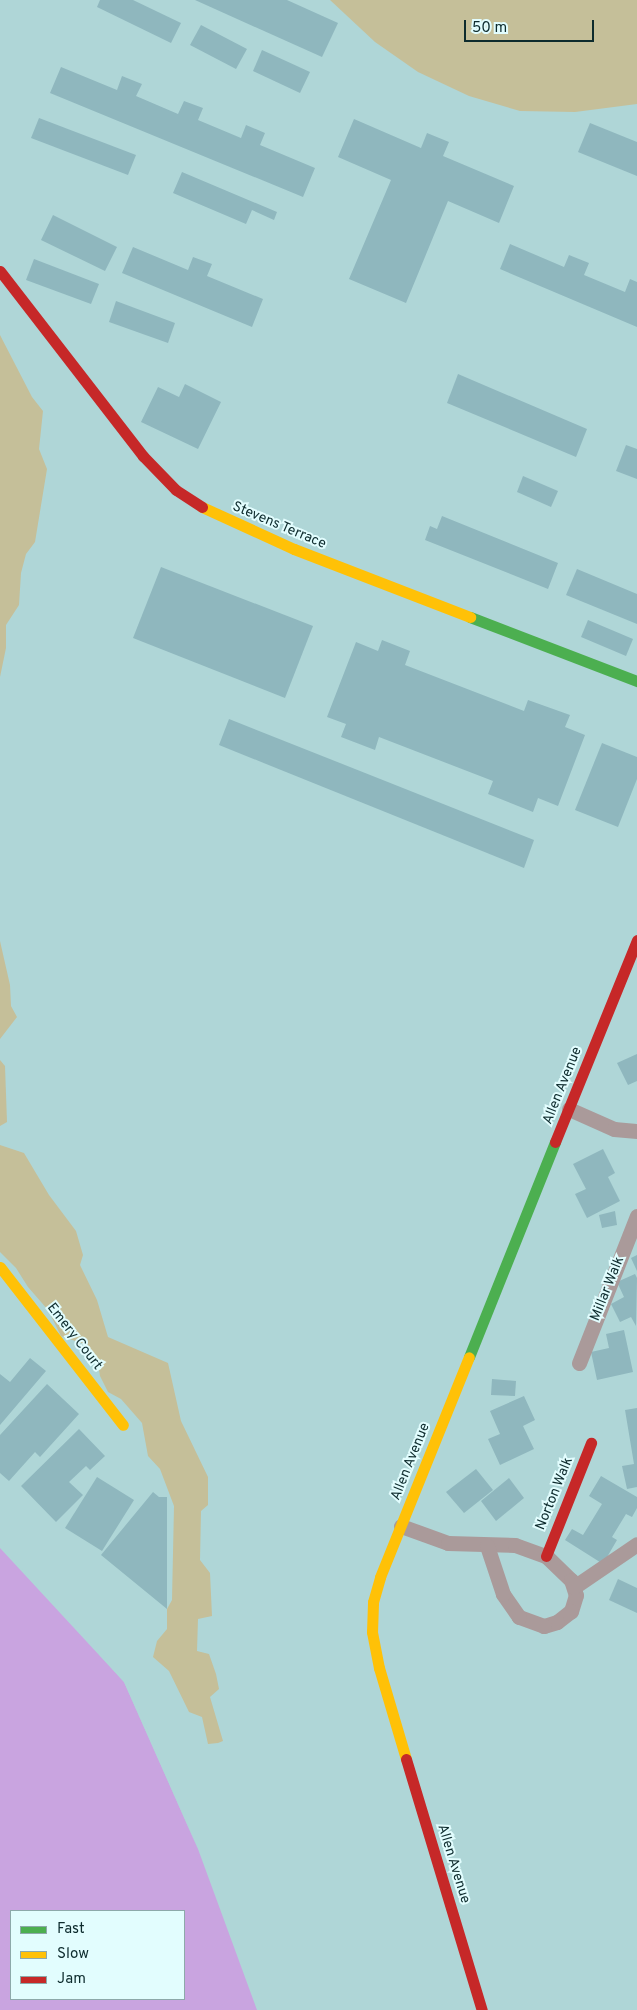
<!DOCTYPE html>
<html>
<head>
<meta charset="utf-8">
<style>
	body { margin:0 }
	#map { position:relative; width:637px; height:2010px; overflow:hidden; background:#afd6d7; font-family:Overpass,sans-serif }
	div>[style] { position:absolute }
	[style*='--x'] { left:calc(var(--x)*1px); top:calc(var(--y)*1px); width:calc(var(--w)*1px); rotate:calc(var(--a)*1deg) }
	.green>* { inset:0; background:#c5bf99 }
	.water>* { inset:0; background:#c9a4e0 }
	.pier>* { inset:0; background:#afd6d7 }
	.building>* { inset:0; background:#8fb7be }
	.street>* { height:15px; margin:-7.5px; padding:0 7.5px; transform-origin:7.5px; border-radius:7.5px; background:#aa9a9a }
	.fast>* { height:11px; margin:-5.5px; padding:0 5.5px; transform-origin:5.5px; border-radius:5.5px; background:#4caf50 }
	.slow>* { height:11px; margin:-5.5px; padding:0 5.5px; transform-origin:5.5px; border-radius:5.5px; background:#ffc107 }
	.jam>* { height:11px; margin:-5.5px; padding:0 5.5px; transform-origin:5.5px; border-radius:5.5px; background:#c62828 }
	span { translate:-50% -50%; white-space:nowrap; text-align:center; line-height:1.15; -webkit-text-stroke:4px #e2fdfe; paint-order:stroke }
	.street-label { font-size:14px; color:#0d2b2d }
	.legend { position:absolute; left:10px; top:1910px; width:175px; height:90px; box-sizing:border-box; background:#e2fdfe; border:1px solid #8da9aa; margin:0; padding:6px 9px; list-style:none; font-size:15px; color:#0d2b2d }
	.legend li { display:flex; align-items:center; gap:10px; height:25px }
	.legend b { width:25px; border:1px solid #8da9aa }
	.scale { position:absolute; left:464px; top:20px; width:130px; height:22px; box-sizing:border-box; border:2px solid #0d2b2d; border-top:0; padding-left:6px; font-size:15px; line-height:18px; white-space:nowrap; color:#0d2b2d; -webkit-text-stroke:4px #e2fdfe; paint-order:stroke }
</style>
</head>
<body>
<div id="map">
	<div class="green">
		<div style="clip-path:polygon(330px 0,637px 0,637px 104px,575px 112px,520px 111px,469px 96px,418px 72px,375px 42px)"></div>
		<div style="clip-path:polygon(0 335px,32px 397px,43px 411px,39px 449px,47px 469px,35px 542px,26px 554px,21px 573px,19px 605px,6px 625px,6px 648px,0 677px)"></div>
		<div style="clip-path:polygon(0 941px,10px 985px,11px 1006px,17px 1017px,0 1039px)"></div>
		<div style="clip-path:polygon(0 1060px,5px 1066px,7px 1122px,0 1126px)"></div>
		<div style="clip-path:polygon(0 1145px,24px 1153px,49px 1195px,76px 1231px,83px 1255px,80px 1265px,97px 1300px,108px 1337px,168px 1363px,181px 1421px,208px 1477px,208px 1505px,201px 1511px,200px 1560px,210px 1573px,212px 1616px,198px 1619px,197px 1651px,209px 1654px,216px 1674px,219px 1689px,210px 1697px,223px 1741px,218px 1743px,208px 1744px,202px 1717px,189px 1712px,169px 1671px,153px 1657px,157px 1641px,167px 1629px,167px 1609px,172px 1600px,174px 1506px,160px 1469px,148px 1456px,142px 1423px,121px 1399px,108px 1392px,100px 1376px,97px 1358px,84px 1344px,61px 1336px,48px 1310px,28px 1287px,16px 1268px,0 1252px)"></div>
	</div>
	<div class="water">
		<div style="clip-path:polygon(evenodd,0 1548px,124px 1682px,198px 1849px,257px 2010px,0 2010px,0 1548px,11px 1911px,184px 1911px,184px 1999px,11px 1999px,11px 1911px)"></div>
	</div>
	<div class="pier">
		<div style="clip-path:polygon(0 1545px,127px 1681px,198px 1849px,124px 1682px)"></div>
	</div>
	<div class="building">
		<div style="clip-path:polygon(100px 0,133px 0,181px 23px,171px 43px,97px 7px)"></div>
		<div style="clip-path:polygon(195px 0,287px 0,338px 23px,322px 57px)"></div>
		<div style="clip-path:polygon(201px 25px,247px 49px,236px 69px,190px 45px)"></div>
		<div style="clip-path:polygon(262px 50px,310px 72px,300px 93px,253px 71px)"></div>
		<div style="clip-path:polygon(61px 67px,117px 90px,122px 76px,142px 84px,136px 96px,178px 114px,184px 101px,203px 108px,198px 120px,241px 138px,246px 125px,265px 133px,260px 145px,315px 168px,303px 197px,50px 93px)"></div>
		<div style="clip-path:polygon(39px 118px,136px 155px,128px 175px,31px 138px)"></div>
		<div style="clip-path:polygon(354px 119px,421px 148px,427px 133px,449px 142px,443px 156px,514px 186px,499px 223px,448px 201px,406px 303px,349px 279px,391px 180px,338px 157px)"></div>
		<div style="clip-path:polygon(590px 123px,637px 142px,637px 176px,578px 152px)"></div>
		<div style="clip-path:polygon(182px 172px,277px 212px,274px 220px,252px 210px,246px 224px,173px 193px)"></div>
		<div style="clip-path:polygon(53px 215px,117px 247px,105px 271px,41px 240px)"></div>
		<div style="clip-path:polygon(510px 244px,564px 267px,569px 255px,589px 263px,584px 275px,625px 292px,630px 279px,637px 282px,637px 327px,500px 269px)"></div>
		<div style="clip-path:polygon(133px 247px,188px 270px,193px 257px,212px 264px,207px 276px,263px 299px,252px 327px,122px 273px)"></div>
		<div style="clip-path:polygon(34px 259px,99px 284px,91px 304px,26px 280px)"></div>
		<div style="clip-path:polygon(116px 301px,175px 323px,168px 343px,109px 322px)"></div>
		<div style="clip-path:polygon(458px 374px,587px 429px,576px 457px,447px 403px)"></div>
		<div style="clip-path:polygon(185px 384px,221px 402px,198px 449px,141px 422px,158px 387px,179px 397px)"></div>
		<div style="clip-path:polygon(626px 445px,637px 449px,637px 479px,616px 471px)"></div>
		<div style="clip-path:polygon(523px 476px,558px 491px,551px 507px,517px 492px)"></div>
		<div style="clip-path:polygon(442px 516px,558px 563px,548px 589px,425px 540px,430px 526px,437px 529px)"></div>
		<div style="clip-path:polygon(161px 567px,313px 626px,285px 698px,133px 638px)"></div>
		<div style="clip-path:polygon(577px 569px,637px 594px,637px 624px,566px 595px)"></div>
		<div style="clip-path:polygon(588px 620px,633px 639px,626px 656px,581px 637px)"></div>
		<div style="clip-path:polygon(382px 640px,410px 651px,405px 665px,524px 711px,528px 700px,570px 715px,565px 727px,585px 735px,558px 806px,538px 798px,533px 812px,488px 794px,493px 781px,379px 737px,375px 750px,341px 737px,346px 724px,327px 717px,356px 642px,378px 651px)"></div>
		<div style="clip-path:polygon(229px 719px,534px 840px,524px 868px,219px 745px)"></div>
		<div style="clip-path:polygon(602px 743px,637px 757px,637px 779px,618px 827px,575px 810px)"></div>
		<div style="clip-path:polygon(637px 1054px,637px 1081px,628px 1085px,617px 1063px)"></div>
		<div style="clip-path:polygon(603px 1149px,615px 1173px,608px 1177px,620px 1201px,587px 1218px,575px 1194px,586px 1189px,573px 1164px)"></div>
		<div style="clip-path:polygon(615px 1211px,617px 1225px,602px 1228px,599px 1215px)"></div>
		<div style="clip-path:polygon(637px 1255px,637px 1271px,631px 1258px)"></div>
		<div style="clip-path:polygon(635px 1274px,637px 1278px,636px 1326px,631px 1317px,620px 1322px,611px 1304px,624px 1297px,617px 1282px)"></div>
		<div style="clip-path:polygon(624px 1330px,633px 1372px,597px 1380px,591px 1352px,609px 1348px,606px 1334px)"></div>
		<div style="clip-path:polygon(30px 1358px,46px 1371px,0 1425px,0 1374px,10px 1382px)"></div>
		<div style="clip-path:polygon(492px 1379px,516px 1381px,515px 1396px,491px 1395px)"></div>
		<div style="clip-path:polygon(47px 1384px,79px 1414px,40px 1457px,35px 1452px,9px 1481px,0 1473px,0 1435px)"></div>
		<div style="clip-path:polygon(524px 1396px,535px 1420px,523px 1426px,534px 1449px,500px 1465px,488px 1439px,500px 1434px,490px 1411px)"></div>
		<div style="clip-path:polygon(637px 1408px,637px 1487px,627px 1489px,622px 1466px,634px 1464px,625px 1410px)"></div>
		<div style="clip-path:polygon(79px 1429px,105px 1456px,90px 1470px,86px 1466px,69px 1482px,83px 1495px,56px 1522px,21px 1486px)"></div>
		<div style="clip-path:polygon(476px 1469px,493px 1490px,464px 1513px,446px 1492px)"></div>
		<div style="clip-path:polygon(601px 1476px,637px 1497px,637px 1508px,632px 1517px,626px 1514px,612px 1537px,617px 1540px,603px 1564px,565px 1540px,572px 1529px,583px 1535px,602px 1504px,589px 1496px)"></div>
		<div style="clip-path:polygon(97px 1477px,134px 1500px,102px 1551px,65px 1528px)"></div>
		<div style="clip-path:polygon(509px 1478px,524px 1498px,496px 1521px,481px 1501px)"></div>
		<div style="clip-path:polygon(153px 1492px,159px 1497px,167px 1497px,167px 1609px,101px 1555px)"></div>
		<div style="clip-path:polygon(618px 1579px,637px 1588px,637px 1613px,609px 1600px)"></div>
	</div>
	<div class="street">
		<div style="--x:569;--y:1109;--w:49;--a:24"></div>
		<div style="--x:614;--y:1129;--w:23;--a:5"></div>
		<div style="--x:579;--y:1363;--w:158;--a:-68.5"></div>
		<div style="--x:401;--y:1526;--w:50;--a:19.9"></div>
		<div style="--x:448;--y:1543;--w:67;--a:1.7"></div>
		<div style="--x:515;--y:1545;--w:33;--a:20"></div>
		<div style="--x:546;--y:1556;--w:35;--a:44"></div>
		<div style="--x:571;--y:1580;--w:16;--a:72"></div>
		<div style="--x:576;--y:1595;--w:17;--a:107"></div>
		<div style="--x:571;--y:1611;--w:18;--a:142"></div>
		<div style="--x:557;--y:1622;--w:14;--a:163"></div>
		<div style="--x:544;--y:1626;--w:27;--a:-160"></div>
		<div style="--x:519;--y:1617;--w:28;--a:-125"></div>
		<div style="--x:503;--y:1594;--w:51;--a:-108.4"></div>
		<div style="--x:574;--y:1587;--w:76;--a:-34.3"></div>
	</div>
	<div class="fast">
		<div style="--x:470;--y:617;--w:179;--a:21"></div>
		<div style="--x:469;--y:1357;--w:232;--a:-68.2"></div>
	</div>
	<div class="slow">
		<div style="--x:202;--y:507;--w:101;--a:24.5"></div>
		<div style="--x:294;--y:549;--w:189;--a:21.1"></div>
		<div style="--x:0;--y:1267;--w:200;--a:52.1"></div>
		<div style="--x:406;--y:1759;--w:95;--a:-106.5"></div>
		<div style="--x:379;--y:1668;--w:37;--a:-101"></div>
		<div style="--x:372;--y:1632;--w:30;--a:-88"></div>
		<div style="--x:373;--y:1602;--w:26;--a:-74"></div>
		<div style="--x:380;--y:1577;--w:237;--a:-68"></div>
	</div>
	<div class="jam">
		<div style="--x:0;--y:271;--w:234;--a:52.3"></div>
		<div style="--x:143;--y:456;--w:47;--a:45.9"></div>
		<div style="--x:176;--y:490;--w:31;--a:33"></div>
		<div style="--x:555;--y:1142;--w:218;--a:-67.9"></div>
		<div style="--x:546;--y:1556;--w:122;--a:-68.3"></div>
		<div style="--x:406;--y:1759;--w:262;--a:73.2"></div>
	</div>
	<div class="street-label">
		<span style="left:279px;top:526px;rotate:23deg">Stevens Terrace</span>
		<span style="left:563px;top:1086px;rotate:-68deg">Allen Avenue</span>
		<span style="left:608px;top:1289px;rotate:-68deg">Millar Walk</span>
		<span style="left:74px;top:1337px;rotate:52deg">Emery Court</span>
		<span style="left:411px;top:1462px;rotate:-68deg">Allen Avenue</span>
		<span style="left:555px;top:1494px;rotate:-68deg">Norton Walk</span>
		<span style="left:453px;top:1864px;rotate:73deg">Allen Avenue</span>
	</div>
	<ul class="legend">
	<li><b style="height:6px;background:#4caf50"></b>Fast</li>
	<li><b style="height:6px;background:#ffc107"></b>Slow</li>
	<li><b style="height:6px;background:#c62828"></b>Jam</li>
	</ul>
	<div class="scale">50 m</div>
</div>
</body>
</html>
